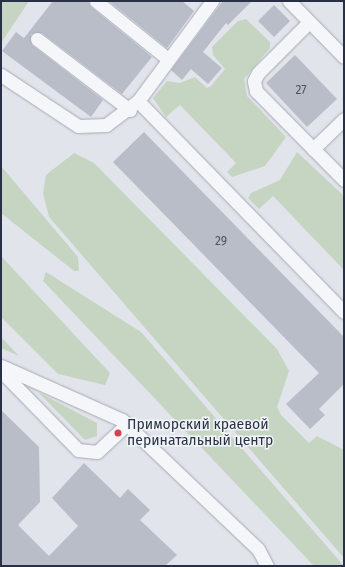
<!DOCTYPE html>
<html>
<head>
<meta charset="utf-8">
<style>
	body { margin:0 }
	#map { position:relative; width:345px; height:567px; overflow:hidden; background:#e1e4eb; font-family:"Fira Sans",sans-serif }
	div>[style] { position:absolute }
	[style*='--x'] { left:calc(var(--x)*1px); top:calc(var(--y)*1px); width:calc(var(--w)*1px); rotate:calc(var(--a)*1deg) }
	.green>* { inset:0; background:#c6d5c2 }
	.building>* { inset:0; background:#b8bdc8 }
	.roads { filter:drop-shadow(0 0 1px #a6aab5) drop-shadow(0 0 1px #a6aab5) }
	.service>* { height:13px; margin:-6.5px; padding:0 6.5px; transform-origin:6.5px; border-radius:6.5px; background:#f4f6f9 }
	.dots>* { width:11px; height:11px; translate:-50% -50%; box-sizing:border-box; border:2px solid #f1f4f8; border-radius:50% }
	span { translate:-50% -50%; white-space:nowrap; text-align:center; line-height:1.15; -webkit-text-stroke:3px #f1f4f8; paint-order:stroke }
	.number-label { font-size:12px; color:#4d5364 }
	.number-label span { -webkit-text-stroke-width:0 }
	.poi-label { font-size:14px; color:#293043 }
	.left { translate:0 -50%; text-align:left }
	.frame { position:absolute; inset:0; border:2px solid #293043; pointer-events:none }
</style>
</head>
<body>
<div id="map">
	<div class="green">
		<div style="clip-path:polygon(1px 1px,29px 1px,1px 43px)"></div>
		<div style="clip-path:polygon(246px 19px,270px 42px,270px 48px,244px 79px,247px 96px,286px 137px,265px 166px,232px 177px,227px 172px,236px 163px,180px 105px,166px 117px,153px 98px,167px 81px,180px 83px,195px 77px,207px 88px,211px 86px,225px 69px,213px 55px,212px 47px,238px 21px)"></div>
		<div style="clip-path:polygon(297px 152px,344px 196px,344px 270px,273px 196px,259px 209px,248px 198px,251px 193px,280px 180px)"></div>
		<div style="clip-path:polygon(74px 153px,94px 163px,277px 349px,289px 371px,277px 407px,281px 415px,309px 443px,317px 436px,344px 450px,344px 558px,49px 217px,43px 193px,46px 175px)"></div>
		<div style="clip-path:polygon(1px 166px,78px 257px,79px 271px,74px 271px,1px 213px)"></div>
		<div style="clip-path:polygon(1px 256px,110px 373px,105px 385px,58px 374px,1px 317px)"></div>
		<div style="clip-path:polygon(46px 272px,141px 332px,344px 566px,314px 566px,43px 281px)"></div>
		<div style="clip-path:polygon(1px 337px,19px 356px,1px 348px)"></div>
		<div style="clip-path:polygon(38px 392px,97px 423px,97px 436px,85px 440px)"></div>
	</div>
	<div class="building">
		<div style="clip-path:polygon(53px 1px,88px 1px,91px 7px,152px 57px,122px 94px,42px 33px,31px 34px,32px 45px,103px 100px,91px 117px,2px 51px,16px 32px,24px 38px)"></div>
		<div style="clip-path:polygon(109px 1px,182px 1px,194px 11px,167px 48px)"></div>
		<div style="clip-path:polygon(223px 1px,252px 1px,228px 25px,226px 23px,203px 52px,222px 68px,208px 84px,191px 69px,182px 80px,171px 70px)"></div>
		<div style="clip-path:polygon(274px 5px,290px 21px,274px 37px,258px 21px)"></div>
		<div style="clip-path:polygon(295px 55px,337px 99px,307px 127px,266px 83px)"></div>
		<div style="clip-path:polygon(144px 132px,344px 337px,344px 384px,319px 409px,325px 415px,310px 429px,286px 404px,319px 373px,113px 162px)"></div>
		<div style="clip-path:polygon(1px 410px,39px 447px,40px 502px,18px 525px,49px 556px,78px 526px,52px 498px,84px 463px,120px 498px,128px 489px,150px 510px,140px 520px,177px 555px,165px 566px,1px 566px)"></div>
	</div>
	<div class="roads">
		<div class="service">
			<div style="--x:96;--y:1;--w:92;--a:38.9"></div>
			<div style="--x:212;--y:1;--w:124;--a:126.5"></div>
			<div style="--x:138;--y:101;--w:295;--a:45.7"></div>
			<div style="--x:289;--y:1;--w:78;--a:45.5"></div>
			<div style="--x:309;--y:22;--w:72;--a:135"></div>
			<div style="--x:258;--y:73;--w:9;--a:117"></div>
			<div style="--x:254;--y:81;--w:10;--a:79"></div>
			<div style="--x:256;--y:91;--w:125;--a:45.3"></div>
			<div style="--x:37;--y:39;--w:117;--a:37.4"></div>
			<div style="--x:1;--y:75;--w:92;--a:33.5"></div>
			<div style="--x:78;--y:126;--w:28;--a:-2"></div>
			<div style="--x:106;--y:125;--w:40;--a:-37"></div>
			<div style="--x:313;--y:149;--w:43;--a:-44.1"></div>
			<div style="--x:1;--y:366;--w:133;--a:24.1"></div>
			<div style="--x:122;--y:420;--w:187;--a:43.5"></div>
			<div style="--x:258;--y:549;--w:19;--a:62"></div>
			<div style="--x:1;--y:371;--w:110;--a:45.7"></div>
			<div style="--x:78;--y:450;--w:19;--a:6"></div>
			<div style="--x:97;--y:452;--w:41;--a:-43"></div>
		</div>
	</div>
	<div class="dots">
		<div style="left:118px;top:433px;background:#d4424d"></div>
	</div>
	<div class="number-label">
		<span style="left:301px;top:91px">27</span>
		<span style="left:221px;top:242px">29</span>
	</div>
	<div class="poi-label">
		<span class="left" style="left:127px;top:433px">Приморский краевой<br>перинатальный центр</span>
	</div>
	<div class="frame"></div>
</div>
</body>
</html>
